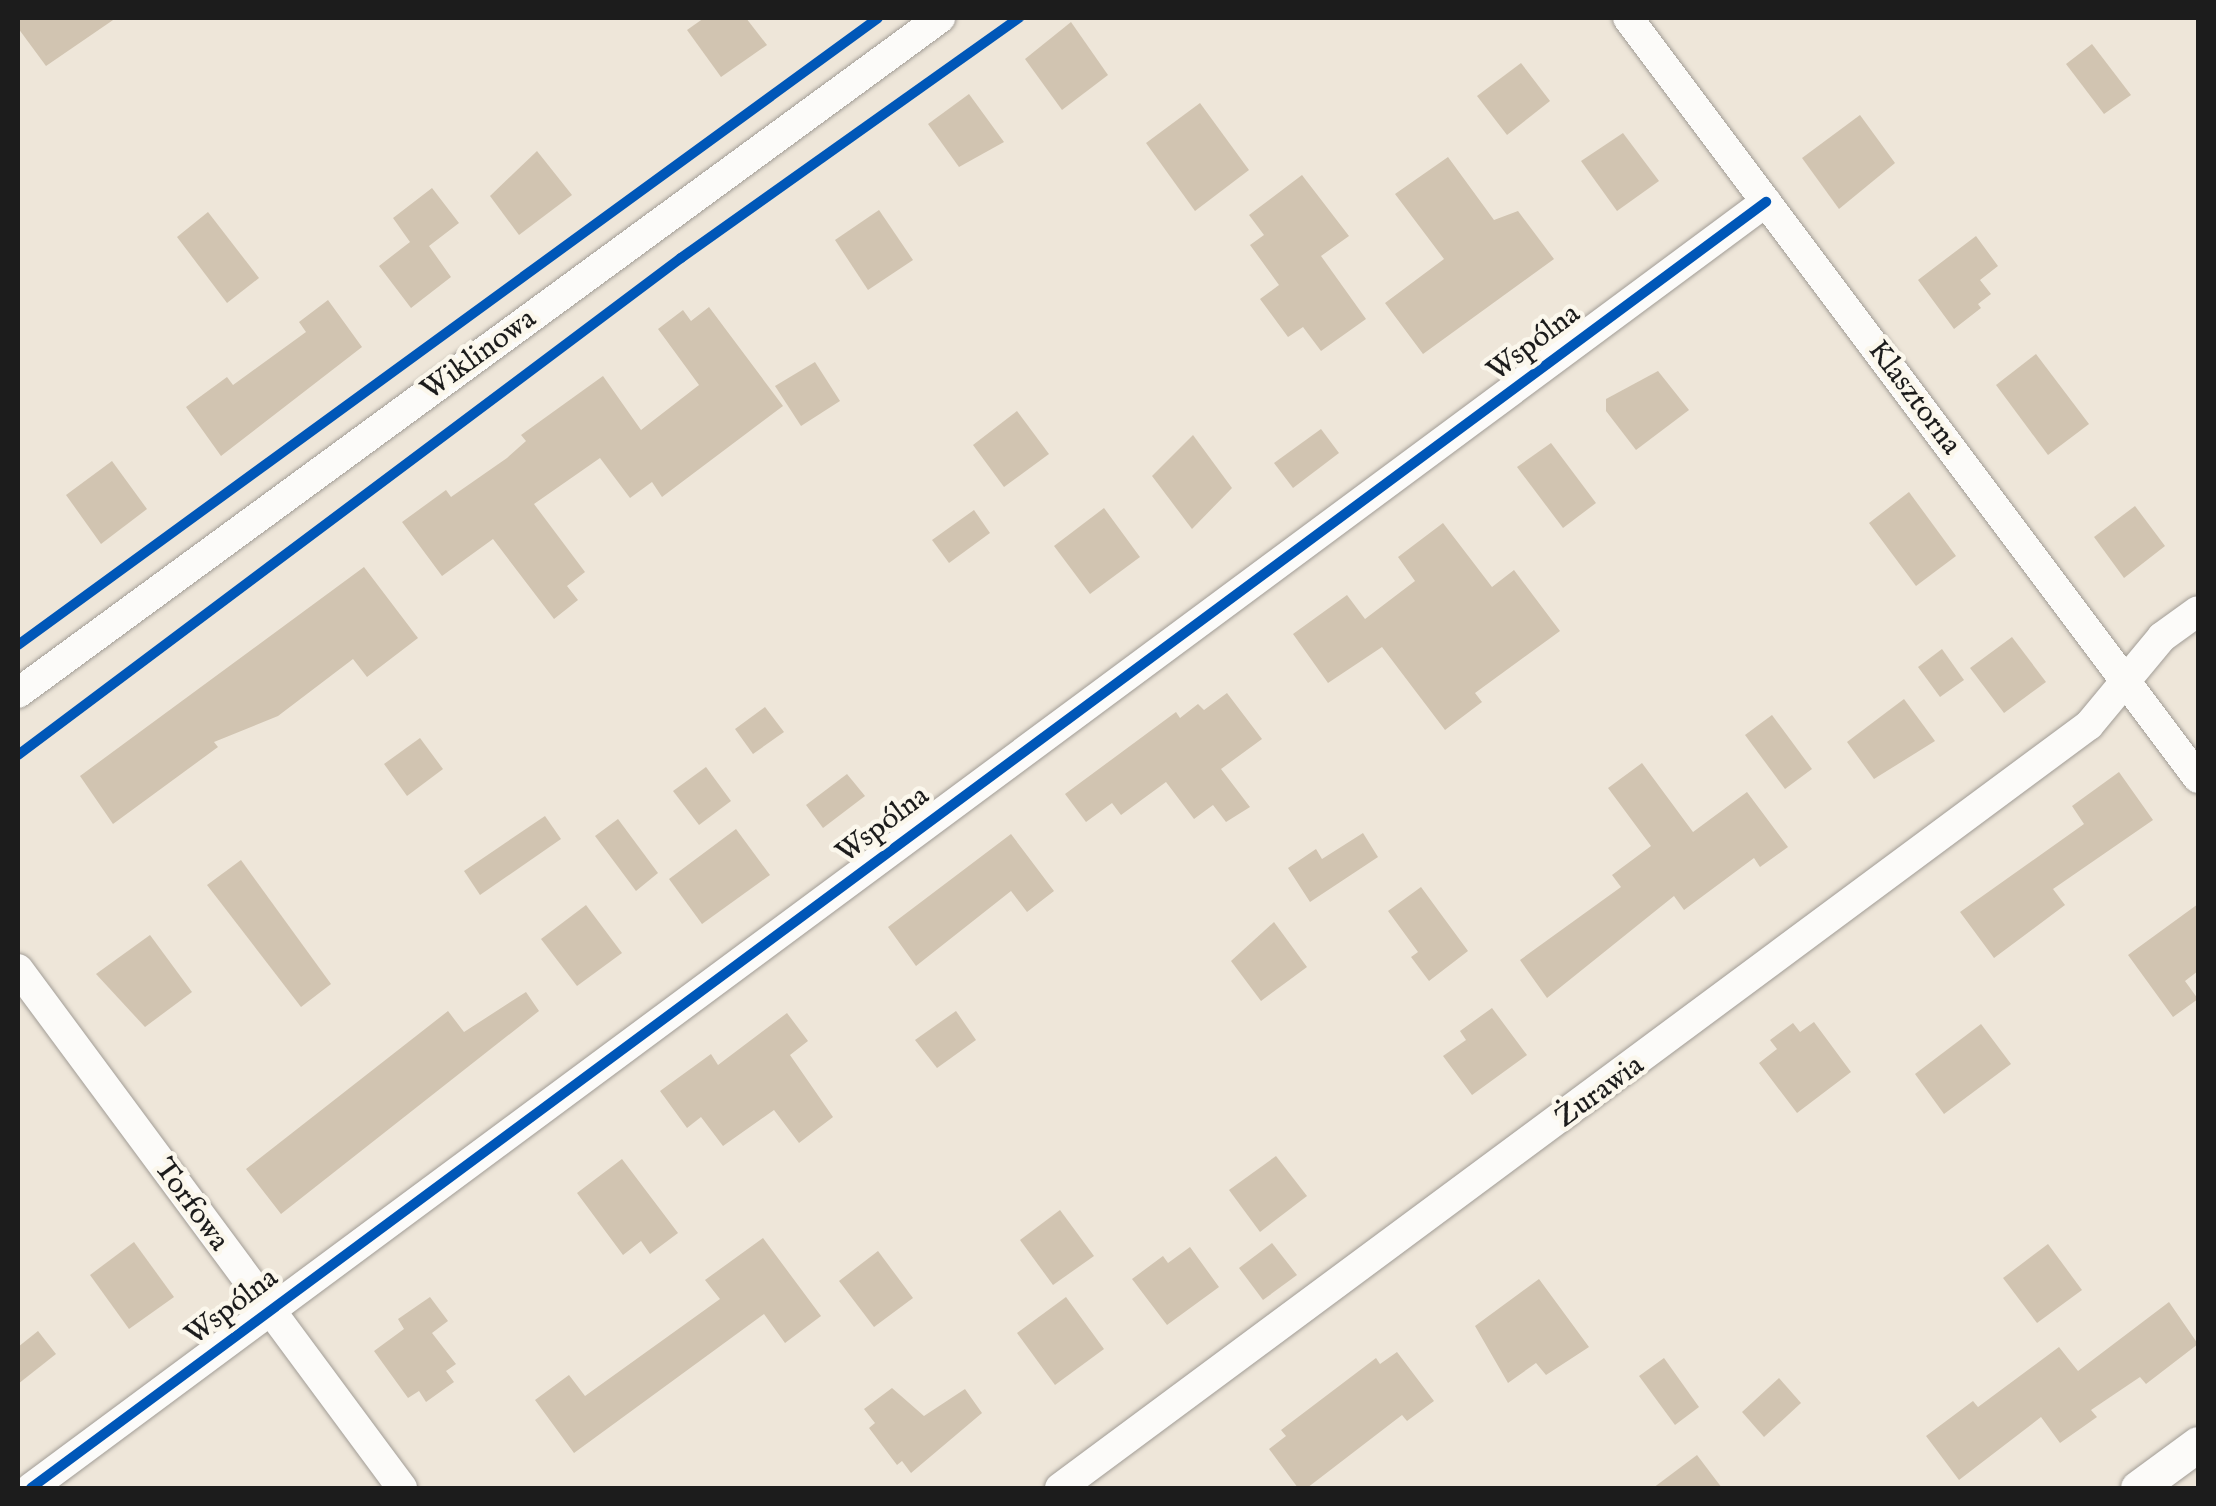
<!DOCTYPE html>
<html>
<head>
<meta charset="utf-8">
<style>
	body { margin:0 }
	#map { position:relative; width:2216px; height:1506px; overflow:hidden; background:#eee6d9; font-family:"IM FELL English",serif }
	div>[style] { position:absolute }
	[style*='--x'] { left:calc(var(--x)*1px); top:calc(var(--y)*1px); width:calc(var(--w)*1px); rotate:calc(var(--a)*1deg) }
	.building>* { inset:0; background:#d1c4b1 }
	.roads { filter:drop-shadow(0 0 2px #a29d96) drop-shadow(0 0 2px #a29d96) }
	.minor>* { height:30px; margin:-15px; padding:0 15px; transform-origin:15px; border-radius:15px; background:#fcfbf9 }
	.tertiary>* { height:35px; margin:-17.5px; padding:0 17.5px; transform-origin:17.5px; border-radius:17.5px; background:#fcfbf9 }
	.cycleway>* { height:10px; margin:-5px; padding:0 5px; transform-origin:5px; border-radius:5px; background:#0057b8 }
	span { translate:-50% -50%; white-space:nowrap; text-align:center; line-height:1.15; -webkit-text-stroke:9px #fbf7ec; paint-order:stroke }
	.street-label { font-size:30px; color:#1c1c1c }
	.frame { position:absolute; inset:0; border:20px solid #1c1c1c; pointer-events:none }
</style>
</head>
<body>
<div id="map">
	<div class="building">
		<div style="clip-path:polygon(18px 18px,116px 18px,46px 66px,18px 28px)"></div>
		<div style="clip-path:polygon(704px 18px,746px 18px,767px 45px,721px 77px,687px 30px)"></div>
		<div style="clip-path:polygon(1071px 22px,1108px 75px,1062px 110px,1025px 59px)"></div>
		<div style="clip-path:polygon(2092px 44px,2131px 95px,2104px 114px,2066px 64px)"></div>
		<div style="clip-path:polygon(1521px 63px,1550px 101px,1507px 135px,1477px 96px)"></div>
		<div style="clip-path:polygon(969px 94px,1004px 142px,959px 167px,928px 124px)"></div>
		<div style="clip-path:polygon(1200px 103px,1249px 170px,1195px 211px,1146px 143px)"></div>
		<div style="clip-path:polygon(1860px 115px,1895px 163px,1839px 209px,1802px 158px)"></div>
		<div style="clip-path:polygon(1623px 133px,1659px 181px,1617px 211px,1581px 161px)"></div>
		<div style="clip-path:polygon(537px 151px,572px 195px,519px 235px,490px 196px)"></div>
		<div style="clip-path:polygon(1448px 157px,1494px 220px,1518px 211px,1554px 259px,1423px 354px,1385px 303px,1444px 259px,1395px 194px)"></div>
		<div style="clip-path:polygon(1302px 175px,1349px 236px,1321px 256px,1366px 319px,1321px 351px,1303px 327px,1288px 337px,1260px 299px,1279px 285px,1250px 245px,1264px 235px,1249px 215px)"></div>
		<div style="clip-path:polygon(432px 188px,459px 223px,429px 246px,451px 277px,411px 308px,379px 266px,410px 242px,393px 218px)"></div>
		<div style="clip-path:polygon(879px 210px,913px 260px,868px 290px,835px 240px)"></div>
		<div style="clip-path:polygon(208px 212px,259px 278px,227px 303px,177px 237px)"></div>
		<div style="clip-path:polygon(1976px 236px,1998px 266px,1980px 280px,1991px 294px,1978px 304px,1981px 308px,1954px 329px,1918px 280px)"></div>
		<div style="clip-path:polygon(328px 300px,362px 347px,221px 456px,186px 407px,227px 377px,233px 385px,306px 332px,299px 322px)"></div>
		<div style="clip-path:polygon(709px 307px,783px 406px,662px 497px,652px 482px,630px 498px,600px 458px,534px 504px,585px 572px,567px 586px,578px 600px,554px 619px,493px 539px,442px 576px,402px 522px,446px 490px,451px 497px,507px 458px,526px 441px,521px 435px,603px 376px,641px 430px,699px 385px,658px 329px,683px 310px,691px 321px)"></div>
		<div style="clip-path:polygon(2036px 354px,2089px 424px,2048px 455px,1996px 385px)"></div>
		<div style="clip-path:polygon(815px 362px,840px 401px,801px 426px,775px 386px)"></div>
		<div style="clip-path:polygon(1658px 371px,1689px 410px,1636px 450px,1606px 411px,1606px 399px)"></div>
		<div style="clip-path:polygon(1017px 411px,1049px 454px,1004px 487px,973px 445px)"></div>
		<div style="clip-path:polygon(1321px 429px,1339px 453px,1293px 488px,1274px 463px)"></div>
		<div style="clip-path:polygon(1193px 435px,1232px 488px,1192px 529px,1152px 476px)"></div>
		<div style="clip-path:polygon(1551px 443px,1596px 503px,1563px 528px,1517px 467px)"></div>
		<div style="clip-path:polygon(112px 461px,147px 509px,101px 544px,66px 495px)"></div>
		<div style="clip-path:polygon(1909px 492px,1956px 556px,1916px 586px,1869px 523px)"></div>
		<div style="clip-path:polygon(2135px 506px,2165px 546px,2124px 578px,2094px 537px)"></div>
		<div style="clip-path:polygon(1104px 508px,1140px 557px,1090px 594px,1054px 546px)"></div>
		<div style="clip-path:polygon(974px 510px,990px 533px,949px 563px,932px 540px)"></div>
		<div style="clip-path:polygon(1443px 523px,1492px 587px,1514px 570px,1560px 631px,1475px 693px,1482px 702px,1445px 730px,1382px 647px,1328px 683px,1293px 634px,1347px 595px,1365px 619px,1415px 581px,1398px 557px)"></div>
		<div style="clip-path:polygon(364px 567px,418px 638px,367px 677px,353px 659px,278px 716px,214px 742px,218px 747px,113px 824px,80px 776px)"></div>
		<div style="clip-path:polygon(2012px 637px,2046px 682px,2004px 713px,1970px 668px)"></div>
		<div style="clip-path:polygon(1942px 649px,1964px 680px,1940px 697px,1918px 667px)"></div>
		<div style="clip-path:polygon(1227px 693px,1262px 739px,1221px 769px,1250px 807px,1226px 822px,1213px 805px,1194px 819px,1166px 782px,1121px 815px,1112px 803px,1086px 822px,1065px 794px,1176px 712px,1180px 718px,1198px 704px,1204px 710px)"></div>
		<div style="clip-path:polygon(1904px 699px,1935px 741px,1874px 779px,1847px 742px)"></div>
		<div style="clip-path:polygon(765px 707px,784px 732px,753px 754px,735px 729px)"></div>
		<div style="clip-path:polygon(1772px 715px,1812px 769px,1785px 789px,1745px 735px)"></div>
		<div style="clip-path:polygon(420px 738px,443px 769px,407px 796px,384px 764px)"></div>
		<div style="clip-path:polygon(1642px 763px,1693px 832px,1747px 792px,1788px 847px,1760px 867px,1754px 858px,1684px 910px,1674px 896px,1547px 998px,1520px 960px,1621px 887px,1612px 875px,1651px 846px,1608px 788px)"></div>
		<div style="clip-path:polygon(706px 767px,731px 801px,699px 825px,673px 791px)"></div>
		<div style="clip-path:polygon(2119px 772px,2153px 820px,2053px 889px,2065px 905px,1994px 958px,1960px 912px,2084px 824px,2072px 806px)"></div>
		<div style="clip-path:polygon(847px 774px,865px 796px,823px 828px,806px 805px)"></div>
		<div style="clip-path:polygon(545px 816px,561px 839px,480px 895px,464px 871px)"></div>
		<div style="clip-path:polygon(618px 819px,658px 873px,636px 891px,595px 836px)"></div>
		<div style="clip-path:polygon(736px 829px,770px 875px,702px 924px,669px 879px)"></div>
		<div style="clip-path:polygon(1363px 833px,1378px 857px,1310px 902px,1288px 868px,1316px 849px,1322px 859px)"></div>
		<div style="clip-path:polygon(1011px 834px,1054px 891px,1027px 912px,1011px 891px,916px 966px,888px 927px)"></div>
		<div style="clip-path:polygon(241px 860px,331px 984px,301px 1007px,207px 885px)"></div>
		<div style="clip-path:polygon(1421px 887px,1468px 951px,1429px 981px,1411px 957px,1418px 952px,1388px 911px)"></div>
		<div style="clip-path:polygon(2198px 904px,2198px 971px,2185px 981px,2198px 999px,2173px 1017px,2128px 955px)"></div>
		<div style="clip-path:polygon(586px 905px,622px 953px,577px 986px,541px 939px)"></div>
		<div style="clip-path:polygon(1274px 922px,1307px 967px,1261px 1001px,1231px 961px)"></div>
		<div style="clip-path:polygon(150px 935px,192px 992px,145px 1027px,96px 974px)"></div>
		<div style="clip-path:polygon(526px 992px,539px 1011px,281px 1214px,246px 1169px,448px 1011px,464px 1032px)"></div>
		<div style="clip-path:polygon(1492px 1008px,1527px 1055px,1472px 1095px,1443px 1056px,1466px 1040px,1460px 1031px)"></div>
		<div style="clip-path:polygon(956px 1011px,976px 1040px,937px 1068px,915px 1040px)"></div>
		<div style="clip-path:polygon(787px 1013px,808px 1041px,790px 1055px,833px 1117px,799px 1143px,774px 1110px,723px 1146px,701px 1117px,687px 1128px,660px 1091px,711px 1054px,718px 1065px)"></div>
		<div style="clip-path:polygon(1814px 1022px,1851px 1072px,1797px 1113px,1759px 1063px,1777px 1049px,1770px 1040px,1793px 1023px,1800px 1032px)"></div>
		<div style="clip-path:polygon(1981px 1024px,2011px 1064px,1944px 1114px,1915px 1074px)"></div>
		<div style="clip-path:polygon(1276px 1156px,1307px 1196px,1260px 1232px,1229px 1190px)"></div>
		<div style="clip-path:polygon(622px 1159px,678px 1233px,650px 1254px,641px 1241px,623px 1255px,577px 1193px)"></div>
		<div style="clip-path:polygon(1060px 1210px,1094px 1256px,1053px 1285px,1020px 1240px)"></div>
		<div style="clip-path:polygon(763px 1238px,821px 1316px,785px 1343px,764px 1314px,574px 1453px,535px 1400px,569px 1375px,585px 1396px,720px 1299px,705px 1280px)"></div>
		<div style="clip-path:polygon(134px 1242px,174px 1297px,129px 1329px,90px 1275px)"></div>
		<div style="clip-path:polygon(1272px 1243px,1297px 1275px,1263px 1300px,1239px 1268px)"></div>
		<div style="clip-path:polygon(2048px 1244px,2082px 1290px,2037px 1323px,2003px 1278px)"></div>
		<div style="clip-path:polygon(1190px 1247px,1219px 1287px,1167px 1325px,1132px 1279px,1163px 1256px,1168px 1263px)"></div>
		<div style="clip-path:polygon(878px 1251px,913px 1298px,874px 1327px,839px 1281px)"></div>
		<div style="clip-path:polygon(1539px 1279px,1589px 1347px,1546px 1375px,1536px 1363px,1508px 1383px,1475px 1326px)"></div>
		<div style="clip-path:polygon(430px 1297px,448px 1321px,432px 1333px,456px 1364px,446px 1371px,454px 1382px,426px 1402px,419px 1391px,408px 1398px,374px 1351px,404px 1329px,398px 1319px)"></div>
		<div style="clip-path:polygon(1066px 1297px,1104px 1349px,1055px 1385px,1017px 1333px)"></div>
		<div style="clip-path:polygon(2169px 1302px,2198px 1344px,2146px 1384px,2140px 1377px,2091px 1410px,2097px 1417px,2060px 1443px,2041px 1417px,1959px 1480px,1926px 1436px,1973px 1401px,1978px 1407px,2059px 1347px,2078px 1371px)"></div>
		<div style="clip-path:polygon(38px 1331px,56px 1354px,18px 1384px,18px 1347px)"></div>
		<div style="clip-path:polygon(1397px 1352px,1434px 1401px,1407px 1421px,1402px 1415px,1307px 1488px,1298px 1488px,1269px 1449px,1286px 1436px,1281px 1430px,1376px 1358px,1380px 1364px)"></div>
		<div style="clip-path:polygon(1664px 1358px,1699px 1407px,1675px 1425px,1639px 1376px)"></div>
		<div style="clip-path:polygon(1779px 1378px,1801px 1403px,1764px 1437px,1742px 1412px)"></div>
		<div style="clip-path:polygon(892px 1388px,924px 1416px,965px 1389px,982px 1413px,911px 1473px,902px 1461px,897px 1465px,869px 1428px,875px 1423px,864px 1409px)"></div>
		<div style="clip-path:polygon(1697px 1455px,1722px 1488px,1653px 1488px)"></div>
	</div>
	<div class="roads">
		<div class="minor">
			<div style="--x:1628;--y:18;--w:950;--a:53.13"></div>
			<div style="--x:18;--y:693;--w:1143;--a:-36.21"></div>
			<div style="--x:18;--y:969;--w:646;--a:53.5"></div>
			<div style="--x:31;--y:1488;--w:2160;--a:-36.55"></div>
			<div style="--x:1060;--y:1488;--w:1281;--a:-36.56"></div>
			<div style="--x:2089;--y:725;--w:114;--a:-50.3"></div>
			<div style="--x:2162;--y:637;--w:44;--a:-35.8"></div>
		</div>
		<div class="tertiary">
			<div style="--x:2138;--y:1488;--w:74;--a:-36.3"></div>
		</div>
	</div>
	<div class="cycleway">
		<div style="--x:18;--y:645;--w:1064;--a:-36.09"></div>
		<div style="--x:18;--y:755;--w:829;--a:-36.86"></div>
		<div style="--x:681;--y:258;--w:415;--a:-35.4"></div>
		<div style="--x:31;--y:1488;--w:2160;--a:-36.55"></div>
	</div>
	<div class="street-label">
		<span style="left:1534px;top:343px;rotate:-37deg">Wspólna</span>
		<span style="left:479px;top:355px;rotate:-36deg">Wiklinowa</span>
		<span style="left:1914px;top:398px;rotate:53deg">Klasztorna</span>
		<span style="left:883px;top:825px;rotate:-37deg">Wspólna</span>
		<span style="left:1600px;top:1092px;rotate:-36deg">Żurawia</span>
		<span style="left:191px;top:1205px;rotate:54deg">Torfowa</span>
		<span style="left:232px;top:1307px;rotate:-37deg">Wspólna</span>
	</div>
	<div class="frame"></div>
</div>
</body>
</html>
